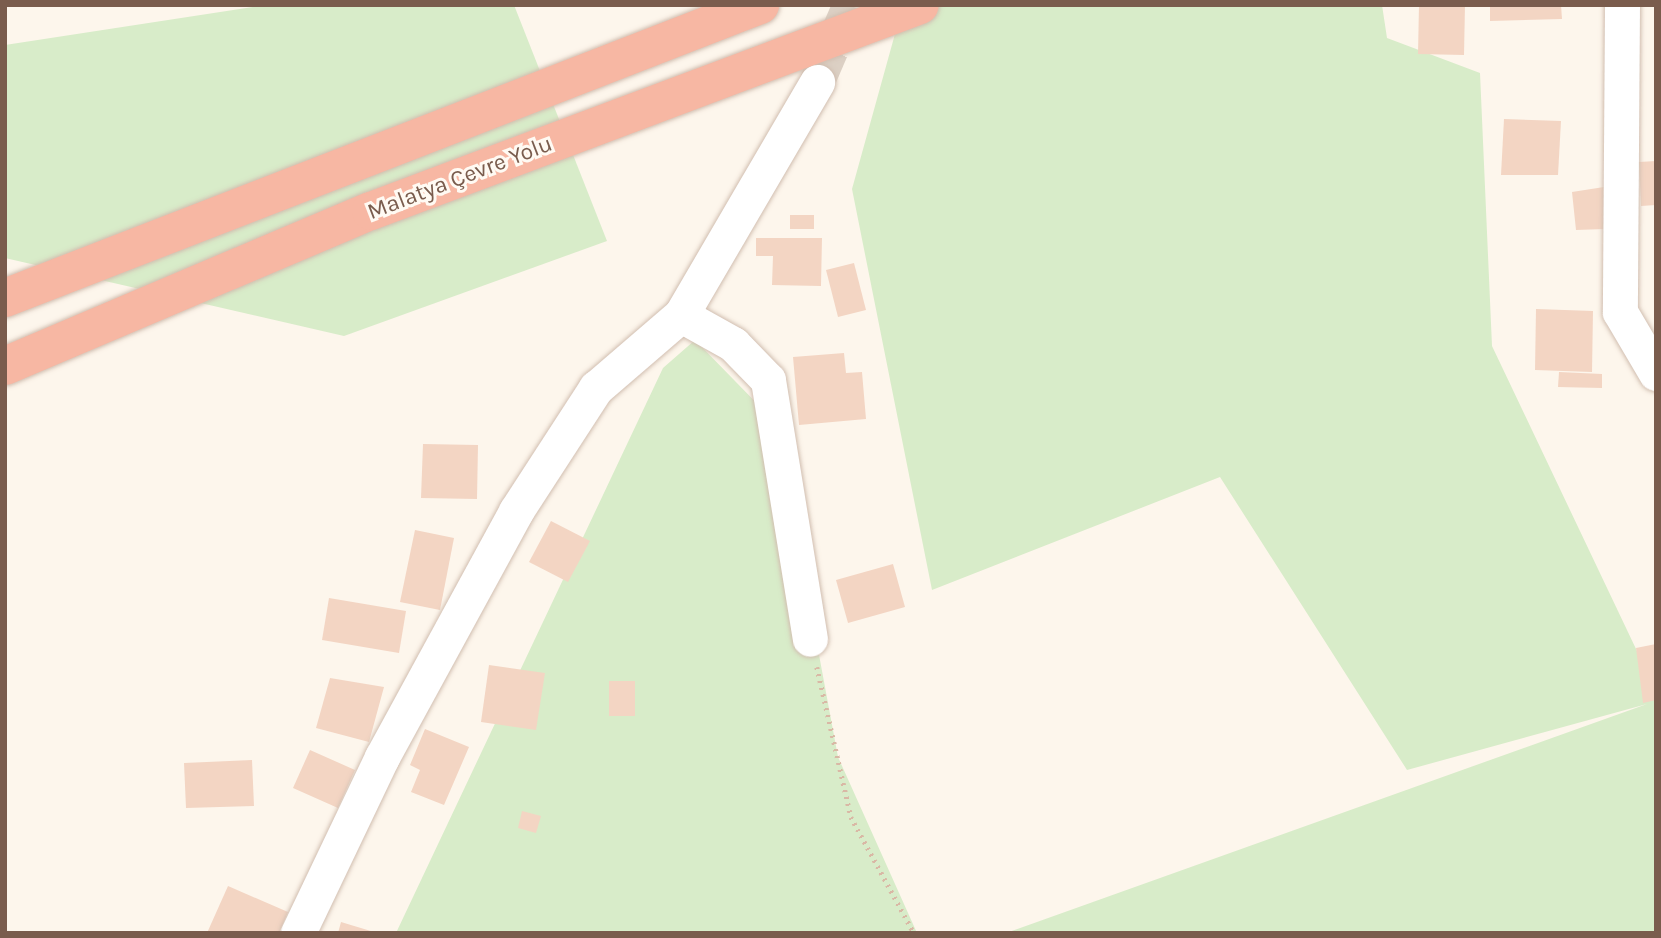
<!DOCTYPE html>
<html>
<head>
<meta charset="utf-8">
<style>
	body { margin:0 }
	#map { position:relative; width:1661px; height:938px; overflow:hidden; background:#fdf6ec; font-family:Karla,sans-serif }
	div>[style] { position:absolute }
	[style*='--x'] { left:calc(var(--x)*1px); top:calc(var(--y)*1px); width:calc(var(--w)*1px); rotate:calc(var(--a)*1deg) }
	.green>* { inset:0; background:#d8ecc9 }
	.building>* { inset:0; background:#f3d5c3 }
	.minor-tunnel>* { height:35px; margin-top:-17.5px; transform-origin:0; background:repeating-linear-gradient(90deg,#dcd0c4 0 35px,transparent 0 53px) }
	.path>* { height:4.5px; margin-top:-2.25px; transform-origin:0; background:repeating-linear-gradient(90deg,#d9b8a5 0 2px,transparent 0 7px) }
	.roads { filter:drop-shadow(0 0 2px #d1beb0) drop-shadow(0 0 2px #d1beb0) }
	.minor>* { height:35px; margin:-17.5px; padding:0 17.5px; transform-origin:17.5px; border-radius:17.5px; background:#fff }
	.highway>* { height:38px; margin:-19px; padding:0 19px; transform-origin:19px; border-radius:19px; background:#f7b7a3 }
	span { translate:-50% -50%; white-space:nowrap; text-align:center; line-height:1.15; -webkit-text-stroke:6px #fffaf3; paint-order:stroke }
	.street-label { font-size:23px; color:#7a5c4d }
	.frame { position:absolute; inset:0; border:7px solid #7a5c4d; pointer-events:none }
</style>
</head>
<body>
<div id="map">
	<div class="green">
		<div style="clip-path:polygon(265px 5px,514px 5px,607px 241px,344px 336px,5px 258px,5px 45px)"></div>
		<div style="clip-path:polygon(903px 5px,1382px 5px,1387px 38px,1480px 73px,1492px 346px,1656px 691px,1656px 933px,1006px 933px,1647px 704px,1407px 770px,1220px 477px,932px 590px,852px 189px)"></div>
		<div style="clip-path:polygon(695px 340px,776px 423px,838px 757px,917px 933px,396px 933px,663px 368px)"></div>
	</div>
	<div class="building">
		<div style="clip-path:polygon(1419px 5px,1465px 5px,1464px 55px,1418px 54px)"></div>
		<div style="clip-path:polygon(1490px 5px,1561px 5px,1562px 19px,1490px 21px)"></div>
		<div style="clip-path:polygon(1504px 119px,1561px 121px,1558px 175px,1501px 175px)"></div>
		<div style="clip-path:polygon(1656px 161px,1656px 205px,1641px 206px,1639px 162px)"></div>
		<div style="clip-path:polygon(1604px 187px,1605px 229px,1576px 230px,1572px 192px)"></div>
		<div style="clip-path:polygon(790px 215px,814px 215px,814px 229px,790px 229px)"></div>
		<div style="clip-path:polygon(756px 238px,822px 238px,821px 286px,772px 285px,773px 256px,756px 256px)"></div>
		<div style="clip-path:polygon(854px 263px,866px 310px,838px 317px,826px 270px)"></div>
		<div style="clip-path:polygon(1536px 309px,1593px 311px,1592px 372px,1535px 370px)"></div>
		<div style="clip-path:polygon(844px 353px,846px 373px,862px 372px,866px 419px,799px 425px,793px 357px)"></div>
		<div style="clip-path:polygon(1559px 372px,1602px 374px,1602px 388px,1558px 387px)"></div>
		<div style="clip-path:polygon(423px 444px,478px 445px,477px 499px,421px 498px)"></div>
		<div style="clip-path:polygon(551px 521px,590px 541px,568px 582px,529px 562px)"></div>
		<div style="clip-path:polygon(415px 530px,454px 538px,440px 610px,400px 602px)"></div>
		<div style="clip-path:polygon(893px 564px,905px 607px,848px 623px,836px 580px)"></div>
		<div style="clip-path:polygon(329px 598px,406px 611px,399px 653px,322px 640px)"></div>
		<div style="clip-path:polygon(1656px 644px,1656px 700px,1643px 703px,1636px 648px)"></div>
		<div style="clip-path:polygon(489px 665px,545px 673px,536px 730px,481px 722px)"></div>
		<div style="clip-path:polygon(330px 678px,384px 687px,369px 742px,316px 728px)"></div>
		<div style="clip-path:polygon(609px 681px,635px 681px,635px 716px,609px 716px)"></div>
		<div style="clip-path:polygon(425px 729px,469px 747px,444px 805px,411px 792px,420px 770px,410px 765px)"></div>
		<div style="clip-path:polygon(310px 750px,355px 770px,338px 808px,293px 788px)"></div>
		<div style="clip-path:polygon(252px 760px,254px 806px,186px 808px,184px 763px)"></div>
		<div style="clip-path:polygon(522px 811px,541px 816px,536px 833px,518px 828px)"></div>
		<div style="clip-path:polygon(228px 886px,288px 912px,279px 933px,207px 933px)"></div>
		<div style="clip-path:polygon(341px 922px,374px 932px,374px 933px,338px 933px)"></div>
	</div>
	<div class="minor-tunnel">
		<div style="--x:817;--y:82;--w:84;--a:-66.8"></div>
	</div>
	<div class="path">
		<div style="--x:817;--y:667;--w:154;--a:77.2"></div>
		<div style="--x:851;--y:817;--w:132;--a:61.5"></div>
	</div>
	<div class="roads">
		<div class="minor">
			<div style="--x:1622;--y:5;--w:307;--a:90.4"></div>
			<div style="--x:1620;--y:312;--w:71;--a:59.5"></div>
			<div style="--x:681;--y:315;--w:60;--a:29.1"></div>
			<div style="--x:733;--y:344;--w:50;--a:45.8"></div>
			<div style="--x:768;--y:380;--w:262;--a:80.8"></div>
			<div style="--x:298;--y:933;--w:195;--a:-64.5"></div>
			<div style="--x:382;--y:757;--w:280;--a:-61.4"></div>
			<div style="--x:516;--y:511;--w:147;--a:-57"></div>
			<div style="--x:596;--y:388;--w:112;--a:-40.7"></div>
			<div style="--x:681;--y:315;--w:270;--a:-59.7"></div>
		</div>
		<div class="highway">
			<div style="--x:5;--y:298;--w:810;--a:-21.21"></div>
			<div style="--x:5;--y:366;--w:397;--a:-23"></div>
			<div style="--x:371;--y:211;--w:586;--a:-20.57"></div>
		</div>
	</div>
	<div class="street-label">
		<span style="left:460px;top:178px;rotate:-21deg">Malatya Çevre Yolu</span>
	</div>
	<div class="frame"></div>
</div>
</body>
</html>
